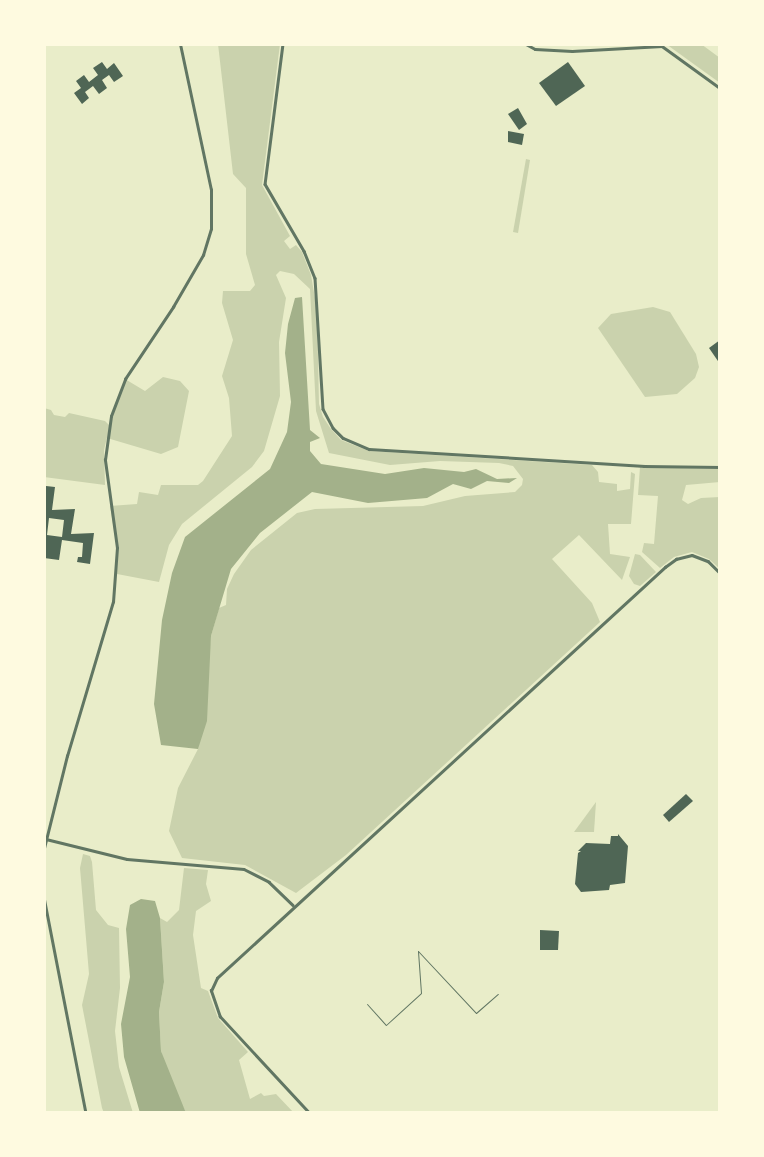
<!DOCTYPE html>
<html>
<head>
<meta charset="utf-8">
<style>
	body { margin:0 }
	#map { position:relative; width:764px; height:1157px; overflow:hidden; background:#e9edc9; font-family:"PT Sans",sans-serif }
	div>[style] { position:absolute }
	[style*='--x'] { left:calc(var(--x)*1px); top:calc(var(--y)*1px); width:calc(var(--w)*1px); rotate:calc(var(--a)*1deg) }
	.green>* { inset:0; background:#cad2ad }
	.water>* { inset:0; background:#a3b18a }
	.building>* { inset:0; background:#4f6655 }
	.service>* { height:1px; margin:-0.5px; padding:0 0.5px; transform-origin:0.5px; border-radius:0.5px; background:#617663 }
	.minor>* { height:2.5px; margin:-1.25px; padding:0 1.25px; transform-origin:1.25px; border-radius:1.25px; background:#617663 }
	.tertiary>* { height:2.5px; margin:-1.25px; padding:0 1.25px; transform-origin:1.25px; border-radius:1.25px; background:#617663 }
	span { translate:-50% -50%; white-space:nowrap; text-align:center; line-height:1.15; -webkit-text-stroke:5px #fefae0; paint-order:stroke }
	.frame { position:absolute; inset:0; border:46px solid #fefae0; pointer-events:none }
</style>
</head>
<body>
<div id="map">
	<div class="green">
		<div style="clip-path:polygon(218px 44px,280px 44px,262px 185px,290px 236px,284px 241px,290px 249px,296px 245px,302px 252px,311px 275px,317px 310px,319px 404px,323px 417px,331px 429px,341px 440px,369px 451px,592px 465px,598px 472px,599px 482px,617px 484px,617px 491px,630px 489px,631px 472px,635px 474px,631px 524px,608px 524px,610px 554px,630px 557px,622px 580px,579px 535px,552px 559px,592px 603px,600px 622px,346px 855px,296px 893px,245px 865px,182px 858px,169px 831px,178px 788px,198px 749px,211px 636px,219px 608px,226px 605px,227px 589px,234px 574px,251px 550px,297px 513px,315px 509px,423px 506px,465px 496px,515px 492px,522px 485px,523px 479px,513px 466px,499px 463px,440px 461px,390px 465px,329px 453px,316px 411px,310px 289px,294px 274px,280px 271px,276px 275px,286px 298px,279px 342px,280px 396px,264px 451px,252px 467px,182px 524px,169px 545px,159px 582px,117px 574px,117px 548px,110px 506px,137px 504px,139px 492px,158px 495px,161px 485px,198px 485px,203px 481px,232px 436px,229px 398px,222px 376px,233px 340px,222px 303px,223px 291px,250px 291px,255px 285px,246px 254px,246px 188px,233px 174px)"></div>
		<div style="clip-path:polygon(666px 44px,701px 44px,720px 58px,720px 83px)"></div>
		<div style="clip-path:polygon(526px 159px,530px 160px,518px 233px,513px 232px)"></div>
		<div style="clip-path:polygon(653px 307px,670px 312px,696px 354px,699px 367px,695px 378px,677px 394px,645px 397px,598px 328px,611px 314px)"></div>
		<div style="clip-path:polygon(163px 377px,180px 381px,189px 391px,178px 447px,161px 454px,107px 438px,108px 433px,104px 450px,105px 485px,44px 477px,44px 408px,51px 410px,54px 415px,65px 417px,69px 413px,105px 421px,109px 425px,125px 379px,145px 391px)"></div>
		<div style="clip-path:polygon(640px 467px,720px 469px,720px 482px,686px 485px,682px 500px,688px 504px,701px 498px,720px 497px,720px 569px,709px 559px,692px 552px,674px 557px,660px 568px,642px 552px,644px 543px,654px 544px,658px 496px,638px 495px)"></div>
		<div style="clip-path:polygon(635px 554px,640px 555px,656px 572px,640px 586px,634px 584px,629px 576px)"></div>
		<div style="clip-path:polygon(596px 802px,594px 832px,574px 832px)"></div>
		<div style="clip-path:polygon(83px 854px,90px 856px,92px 862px,96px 910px,108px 925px,119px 928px,120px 988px,115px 1031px,119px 1067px,133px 1113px,104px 1113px,102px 1108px,82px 1005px,89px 974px,80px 868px)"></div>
		<div style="clip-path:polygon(184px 868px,208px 870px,206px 884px,211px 901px,196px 911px,193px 935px,201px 988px,208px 991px,218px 1018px,248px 1052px,239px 1060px,250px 1099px,261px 1093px,264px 1096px,276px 1094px,294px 1113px,186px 1113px,169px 1078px,161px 1051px,159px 1012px,164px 982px,160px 918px,167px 922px,179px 910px)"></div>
	</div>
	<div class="water">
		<div style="clip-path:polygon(302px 297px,310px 430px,320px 438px,310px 442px,310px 451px,321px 464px,385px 474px,424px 468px,464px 472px,476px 469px,497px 479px,517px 478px,509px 483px,487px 481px,471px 489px,453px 484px,427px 498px,368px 503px,312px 492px,260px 533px,231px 569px,211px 636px,207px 721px,198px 749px,161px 745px,154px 704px,162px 620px,172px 573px,185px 537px,270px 469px,287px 432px,291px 402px,285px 353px,288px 324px,295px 298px)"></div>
		<div style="clip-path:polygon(141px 899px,155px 901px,160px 918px,164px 982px,159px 1012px,161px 1051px,186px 1113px,140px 1113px,124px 1057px,121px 1024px,130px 977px,126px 929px,130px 905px)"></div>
	</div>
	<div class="building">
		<div style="clip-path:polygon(102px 62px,107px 69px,114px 63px,123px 76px,114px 82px,109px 75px,102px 80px,107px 88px,99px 94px,93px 86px,85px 92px,89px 98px,82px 104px,74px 93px,81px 88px,76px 81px,84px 75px,89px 82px,98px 75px,93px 68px)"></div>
		<div style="clip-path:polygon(568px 62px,585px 86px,556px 106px,539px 83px)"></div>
		<div style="clip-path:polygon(518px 108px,527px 124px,519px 130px,508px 114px)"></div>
		<div style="clip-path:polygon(508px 131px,524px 134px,522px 145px,508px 142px)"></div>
		<div style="clip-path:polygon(720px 340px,720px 364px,709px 348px)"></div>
		<div style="clip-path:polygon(evenodd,46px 486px,55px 487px,52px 510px,75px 509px,71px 534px,94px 533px,90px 564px,77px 562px,78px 557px,82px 557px,83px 543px,62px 540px,59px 560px,44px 558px,46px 486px,49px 518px,64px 520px,62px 537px,47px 535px,49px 518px)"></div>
		<div style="clip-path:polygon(686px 794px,693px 801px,669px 822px,663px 815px)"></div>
		<div style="clip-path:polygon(618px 834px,628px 846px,625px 883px,610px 885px,609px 890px,581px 892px,575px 884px,578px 853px,581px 851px,578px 851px,586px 843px,610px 844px,611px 836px,618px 836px)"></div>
		<div style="clip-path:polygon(540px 930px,559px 931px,558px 950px,540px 950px)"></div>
	</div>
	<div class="service">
		<div style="--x:367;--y:1004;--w:28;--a:48"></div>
		<div style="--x:386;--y:1025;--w:47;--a:-42.4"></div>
		<div style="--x:421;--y:993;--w:42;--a:-94.1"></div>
		<div style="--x:418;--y:951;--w:85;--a:46.9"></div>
		<div style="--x:476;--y:1013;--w:29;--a:-41"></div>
	</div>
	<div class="minor">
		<div style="--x:283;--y:44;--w:141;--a:97.3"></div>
		<div style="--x:265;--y:184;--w:78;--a:59.8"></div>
		<div style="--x:304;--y:251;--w:29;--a:68"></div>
		<div style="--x:315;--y:278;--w:131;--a:86.5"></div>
		<div style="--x:323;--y:409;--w:21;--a:62"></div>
		<div style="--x:333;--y:428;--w:14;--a:45"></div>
		<div style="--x:343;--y:438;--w:28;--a:23"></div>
		<div style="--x:369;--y:449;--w:276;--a:3.5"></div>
		<div style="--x:644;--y:466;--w:76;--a:0.8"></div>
		<div style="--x:46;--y:839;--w:83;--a:13.9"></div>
		<div style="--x:127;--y:859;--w:117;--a:4.9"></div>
		<div style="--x:244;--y:869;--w:28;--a:27"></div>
		<div style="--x:269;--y:882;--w:33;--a:44"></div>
		<div style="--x:44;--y:848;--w:95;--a:-76"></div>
		<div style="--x:67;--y:756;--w:161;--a:-73.4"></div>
		<div style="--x:113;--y:602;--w:54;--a:-85.8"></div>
		<div style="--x:117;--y:548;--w:89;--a:-97.8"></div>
		<div style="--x:105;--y:460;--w:44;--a:-82.2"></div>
		<div style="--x:111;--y:416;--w:40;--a:-69"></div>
		<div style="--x:125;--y:379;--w:87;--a:-56.3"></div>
		<div style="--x:173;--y:307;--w:60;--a:-60"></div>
		<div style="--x:203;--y:255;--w:27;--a:-73"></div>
		<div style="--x:211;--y:229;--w:39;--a:-90"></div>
		<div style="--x:211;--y:190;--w:149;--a:-102"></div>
		<div style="--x:44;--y:897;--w:220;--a:79"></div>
		<div style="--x:309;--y:1113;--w:131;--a:-132.8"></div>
		<div style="--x:220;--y:1017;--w:28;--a:-109"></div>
		<div style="--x:211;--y:991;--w:14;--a:-65"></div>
		<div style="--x:217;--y:978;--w:608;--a:-42.53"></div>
		<div style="--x:665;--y:567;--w:14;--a:-36"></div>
		<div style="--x:676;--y:559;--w:16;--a:-14"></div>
		<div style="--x:692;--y:555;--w:17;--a:21"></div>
		<div style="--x:708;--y:561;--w:17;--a:45"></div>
	</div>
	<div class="tertiary">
		<div style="--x:526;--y:44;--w:10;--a:29"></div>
		<div style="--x:535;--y:49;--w:37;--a:3"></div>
		<div style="--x:572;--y:51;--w:90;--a:-3.2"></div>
		<div style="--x:662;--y:46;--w:72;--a:35.9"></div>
	</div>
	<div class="frame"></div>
</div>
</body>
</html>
